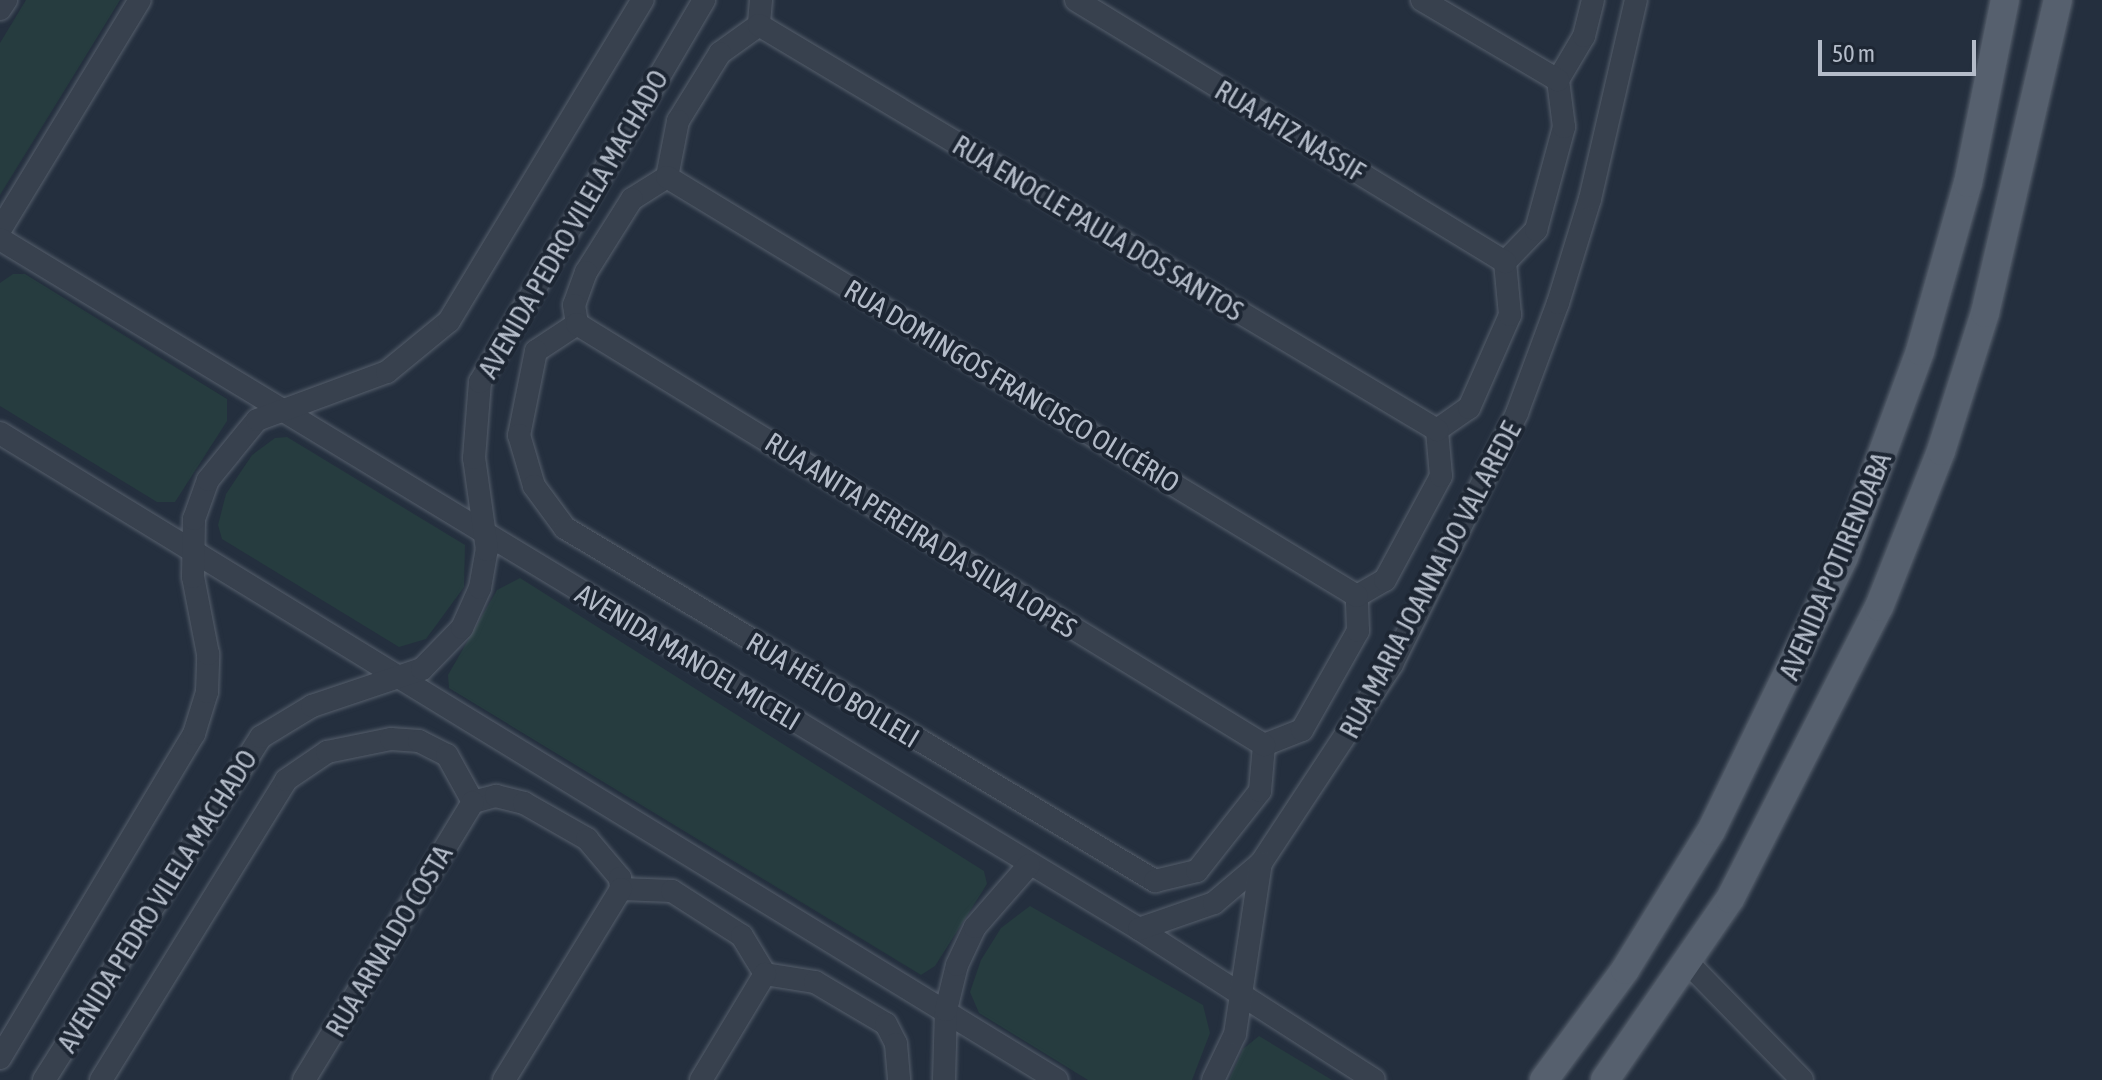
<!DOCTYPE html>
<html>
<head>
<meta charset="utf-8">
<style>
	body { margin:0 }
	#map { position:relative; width:2102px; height:1080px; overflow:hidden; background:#242f3e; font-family:"Asap Condensed",sans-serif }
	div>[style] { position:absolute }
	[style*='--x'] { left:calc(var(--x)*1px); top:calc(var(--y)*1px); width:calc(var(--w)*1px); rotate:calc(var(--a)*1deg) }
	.green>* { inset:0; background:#263c3f }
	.roads { filter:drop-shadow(0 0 2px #565f6c) drop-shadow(0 0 2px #565f6c) }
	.minor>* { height:22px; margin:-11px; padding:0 11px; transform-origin:11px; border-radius:11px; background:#38414e }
	.major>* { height:28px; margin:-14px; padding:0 14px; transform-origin:14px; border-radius:14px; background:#56606e }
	span { translate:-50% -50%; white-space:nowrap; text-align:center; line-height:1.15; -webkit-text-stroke:8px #1d2633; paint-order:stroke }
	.street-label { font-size:28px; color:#b4bcc9 }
	.scale { position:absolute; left:1818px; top:40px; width:158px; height:36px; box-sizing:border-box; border:4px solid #b4bcc9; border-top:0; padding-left:10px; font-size:24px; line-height:28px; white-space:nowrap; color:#b4bcc9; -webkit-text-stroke:6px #1d2633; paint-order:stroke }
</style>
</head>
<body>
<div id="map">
	<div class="green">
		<div style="clip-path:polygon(26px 0,120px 0,0 195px,0 43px)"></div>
		<div style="clip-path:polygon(13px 274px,25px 274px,227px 399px,227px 421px,175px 502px,157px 502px,0 406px,0 283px)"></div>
		<div style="clip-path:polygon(287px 437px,465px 545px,464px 587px,426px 639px,399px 647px,222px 539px,218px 525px,226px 494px,252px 455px,275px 438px)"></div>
		<div style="clip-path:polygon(520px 578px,984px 871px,987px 884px,935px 966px,921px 975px,449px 688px,448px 675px,497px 590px)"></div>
		<div style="clip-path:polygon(1030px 906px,1203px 1005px,1210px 1033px,1192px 1080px,1088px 1080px,979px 1013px,970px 992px,981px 960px,1001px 928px)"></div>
		<div style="clip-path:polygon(1259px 1036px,1332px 1080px,1229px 1080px,1243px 1049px)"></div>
	</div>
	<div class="roads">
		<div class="minor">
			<div style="--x:761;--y:0;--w:25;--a:95"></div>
			<div style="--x:759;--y:25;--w:48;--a:144.3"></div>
			<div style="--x:720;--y:53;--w:80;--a:121.7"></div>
			<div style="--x:678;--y:121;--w:57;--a:101.1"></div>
			<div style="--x:667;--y:177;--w:41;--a:147.8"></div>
			<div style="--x:632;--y:199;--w:86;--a:122.2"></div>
			<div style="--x:586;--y:272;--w:35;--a:110"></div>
			<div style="--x:574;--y:305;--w:19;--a:81"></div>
			<div style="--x:577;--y:324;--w:49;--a:146.6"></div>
			<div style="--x:536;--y:351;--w:86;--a:101.4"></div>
			<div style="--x:519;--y:435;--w:53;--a:73.6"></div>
			<div style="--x:534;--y:486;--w:52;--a:53.6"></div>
			<div style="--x:565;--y:528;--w:688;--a:30.89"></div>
			<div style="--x:1155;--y:881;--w:43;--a:-13.4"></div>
			<div style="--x:1197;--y:871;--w:102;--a:-51.8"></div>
			<div style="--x:1260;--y:791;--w:46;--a:-85"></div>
			<div style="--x:1264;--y:745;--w:41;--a:-21.5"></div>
			<div style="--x:1302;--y:730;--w:114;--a:-60.5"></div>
			<div style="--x:1358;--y:631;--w:35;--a:-92"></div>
			<div style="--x:1357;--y:596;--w:32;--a:-30"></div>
			<div style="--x:1385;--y:580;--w:118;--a:-61.7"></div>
			<div style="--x:1441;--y:476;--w:46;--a:-95"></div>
			<div style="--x:1437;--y:430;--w:39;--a:-35"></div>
			<div style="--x:1469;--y:408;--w:102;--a:-66.2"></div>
			<div style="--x:1510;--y:315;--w:53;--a:-95.4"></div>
			<div style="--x:1505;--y:262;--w:45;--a:-45.9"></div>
			<div style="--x:1536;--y:230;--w:107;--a:-74.8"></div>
			<div style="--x:1564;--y:127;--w:47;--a:-97.3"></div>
			<div style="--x:1558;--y:80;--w:51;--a:-59.4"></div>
			<div style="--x:1584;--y:36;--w:37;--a:-76"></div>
			<div style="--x:1076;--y:0;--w:503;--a:31.41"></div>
			<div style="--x:1422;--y:0;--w:158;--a:30.5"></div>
			<div style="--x:0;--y:9;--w:11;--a:-56"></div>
			<div style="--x:759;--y:25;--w:790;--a:30.85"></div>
			<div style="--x:667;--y:177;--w:807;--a:31.27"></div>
			<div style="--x:0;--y:230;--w:269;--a:-58.7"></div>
			<div style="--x:0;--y:239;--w:1332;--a:31.21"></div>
			<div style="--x:1139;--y:929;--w:279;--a:32.7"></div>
			<div style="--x:577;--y:324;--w:806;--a:31.5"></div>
			<div style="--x:0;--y:433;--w:1239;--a:31.47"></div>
			<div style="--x:1139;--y:929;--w:79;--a:-19.1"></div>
			<div style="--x:1214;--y:903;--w:62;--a:-40.4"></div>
			<div style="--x:1261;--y:863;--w:238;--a:-56.6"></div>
			<div style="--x:1392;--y:664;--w:280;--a:-63.5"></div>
			<div style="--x:1517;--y:413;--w:117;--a:-69.6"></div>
			<div style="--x:1558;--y:303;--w:109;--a:-72.9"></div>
			<div style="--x:1590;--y:199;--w:204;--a:-77"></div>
			<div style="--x:1688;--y:963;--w:163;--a:45.7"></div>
			<div style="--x:0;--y:1058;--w:378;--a:-59.1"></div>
			<div style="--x:194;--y:734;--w:44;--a:-72.8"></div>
			<div style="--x:207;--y:692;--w:38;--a:-88"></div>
			<div style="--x:208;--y:654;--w:78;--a:-101"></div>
			<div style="--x:193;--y:577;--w:58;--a:-89"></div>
			<div style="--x:194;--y:519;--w:41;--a:-70.3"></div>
			<div style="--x:208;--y:480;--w:77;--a:-50.8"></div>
			<div style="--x:257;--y:420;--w:139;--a:-20.3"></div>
			<div style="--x:387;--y:372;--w:80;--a:-39.4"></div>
			<div style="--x:449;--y:321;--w:375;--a:-58.9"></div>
			<div style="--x:44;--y:1080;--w:406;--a:-57.7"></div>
			<div style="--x:261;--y:737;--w:60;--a:-31.3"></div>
			<div style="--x:312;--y:706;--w:116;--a:-18.6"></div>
			<div style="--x:422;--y:669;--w:57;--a:-45.7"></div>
			<div style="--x:462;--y:628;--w:44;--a:-65.8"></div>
			<div style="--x:480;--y:588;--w:39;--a:-80"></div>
			<div style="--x:487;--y:550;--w:93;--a:-98"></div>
			<div style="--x:474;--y:458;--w:76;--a:-85.5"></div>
			<div style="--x:480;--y:382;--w:443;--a:-59.6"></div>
			<div style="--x:101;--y:1080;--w:352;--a:-58.3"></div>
			<div style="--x:286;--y:780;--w:50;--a:-34.3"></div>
			<div style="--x:327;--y:752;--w:65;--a:-11.5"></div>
			<div style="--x:391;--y:739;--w:28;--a:4"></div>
			<div style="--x:419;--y:741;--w:31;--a:27"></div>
			<div style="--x:447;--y:755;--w:54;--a:61"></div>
			<div style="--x:473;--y:802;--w:24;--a:-15"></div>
			<div style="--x:496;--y:796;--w:29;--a:14"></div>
			<div style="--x:524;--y:803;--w:73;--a:29.7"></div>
			<div style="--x:587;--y:839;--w:51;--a:49.8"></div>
			<div style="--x:620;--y:878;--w:11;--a:85"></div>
			<div style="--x:621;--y:889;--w:51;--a:2.2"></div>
			<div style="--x:672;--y:891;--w:83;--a:32.7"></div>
			<div style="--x:742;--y:936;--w:44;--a:58.8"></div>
			<div style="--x:765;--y:974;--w:51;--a:9.1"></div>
			<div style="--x:815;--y:982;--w:82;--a:30.6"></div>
			<div style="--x:886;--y:1024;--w:22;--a:63"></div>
			<div style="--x:896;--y:1044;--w:36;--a:85"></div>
			<div style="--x:304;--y:1080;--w:325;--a:-58.7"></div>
			<div style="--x:504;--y:1080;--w:224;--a:-58.5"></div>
			<div style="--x:701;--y:1080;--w:124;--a:-58.9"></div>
			<div style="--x:944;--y:1080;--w:70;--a:-88.4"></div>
			<div style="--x:946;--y:1010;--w:46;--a:-76.3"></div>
			<div style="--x:957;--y:965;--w:42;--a:-64.7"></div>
			<div style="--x:975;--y:927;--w:82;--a:-48.9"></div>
			<div style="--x:1213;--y:1080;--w:51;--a:-64.4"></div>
			<div style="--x:1235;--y:1034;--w:173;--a:-81.4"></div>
		</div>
		<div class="major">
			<div style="--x:1544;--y:1080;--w:137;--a:-53.6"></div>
			<div style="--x:1625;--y:970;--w:163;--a:-58.3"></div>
			<div style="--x:1711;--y:831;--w:305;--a:-64.1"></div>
			<div style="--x:1844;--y:557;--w:220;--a:-69.7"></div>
			<div style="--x:1920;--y:351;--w:175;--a:-74.1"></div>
			<div style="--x:1968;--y:183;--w:187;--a:-78.6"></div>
			<div style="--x:1605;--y:1080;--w:220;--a:-55.4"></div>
			<div style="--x:1730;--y:899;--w:328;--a:-63"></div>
			<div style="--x:1879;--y:607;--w:168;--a:-68.3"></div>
			<div style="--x:1941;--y:451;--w:145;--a:-72.3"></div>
			<div style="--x:1985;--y:313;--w:321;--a:-76.9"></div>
		</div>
	</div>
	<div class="street-label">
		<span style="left:1290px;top:131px;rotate:31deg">RUA AFIZ NASSIF</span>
		<span style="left:573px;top:224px;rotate:-60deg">AVENIDA PEDRO VILELA MACHADO</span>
		<span style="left:1098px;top:228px;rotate:31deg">RUA ENOCLE PAULA DOS SANTOS</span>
		<span style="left:1012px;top:386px;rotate:31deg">RUA DOMINGOS FRANCISCO OLICÉRIO</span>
		<span style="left:921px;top:535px;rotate:32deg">RUA ANITA PEREIRA DA SILVA LOPES</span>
		<span style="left:1835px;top:566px;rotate:-67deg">AVENIDA POTIRENDABA</span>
		<span style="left:1430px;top:580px;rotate:-62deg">RUA MARIA JOANNA DO VAL AREDE</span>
		<span style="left:688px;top:657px;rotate:31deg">AVENIDA MANOEL MICELI</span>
		<span style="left:833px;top:690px;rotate:31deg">RUA HÉLIO BOLLELI</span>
		<span style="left:157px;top:901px;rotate:-58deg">AVENIDA PEDRO VILELA MACHADO</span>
		<span style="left:389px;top:941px;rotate:-59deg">RUA ARNALDO COSTA</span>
	</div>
	<div class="scale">50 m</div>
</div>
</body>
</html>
